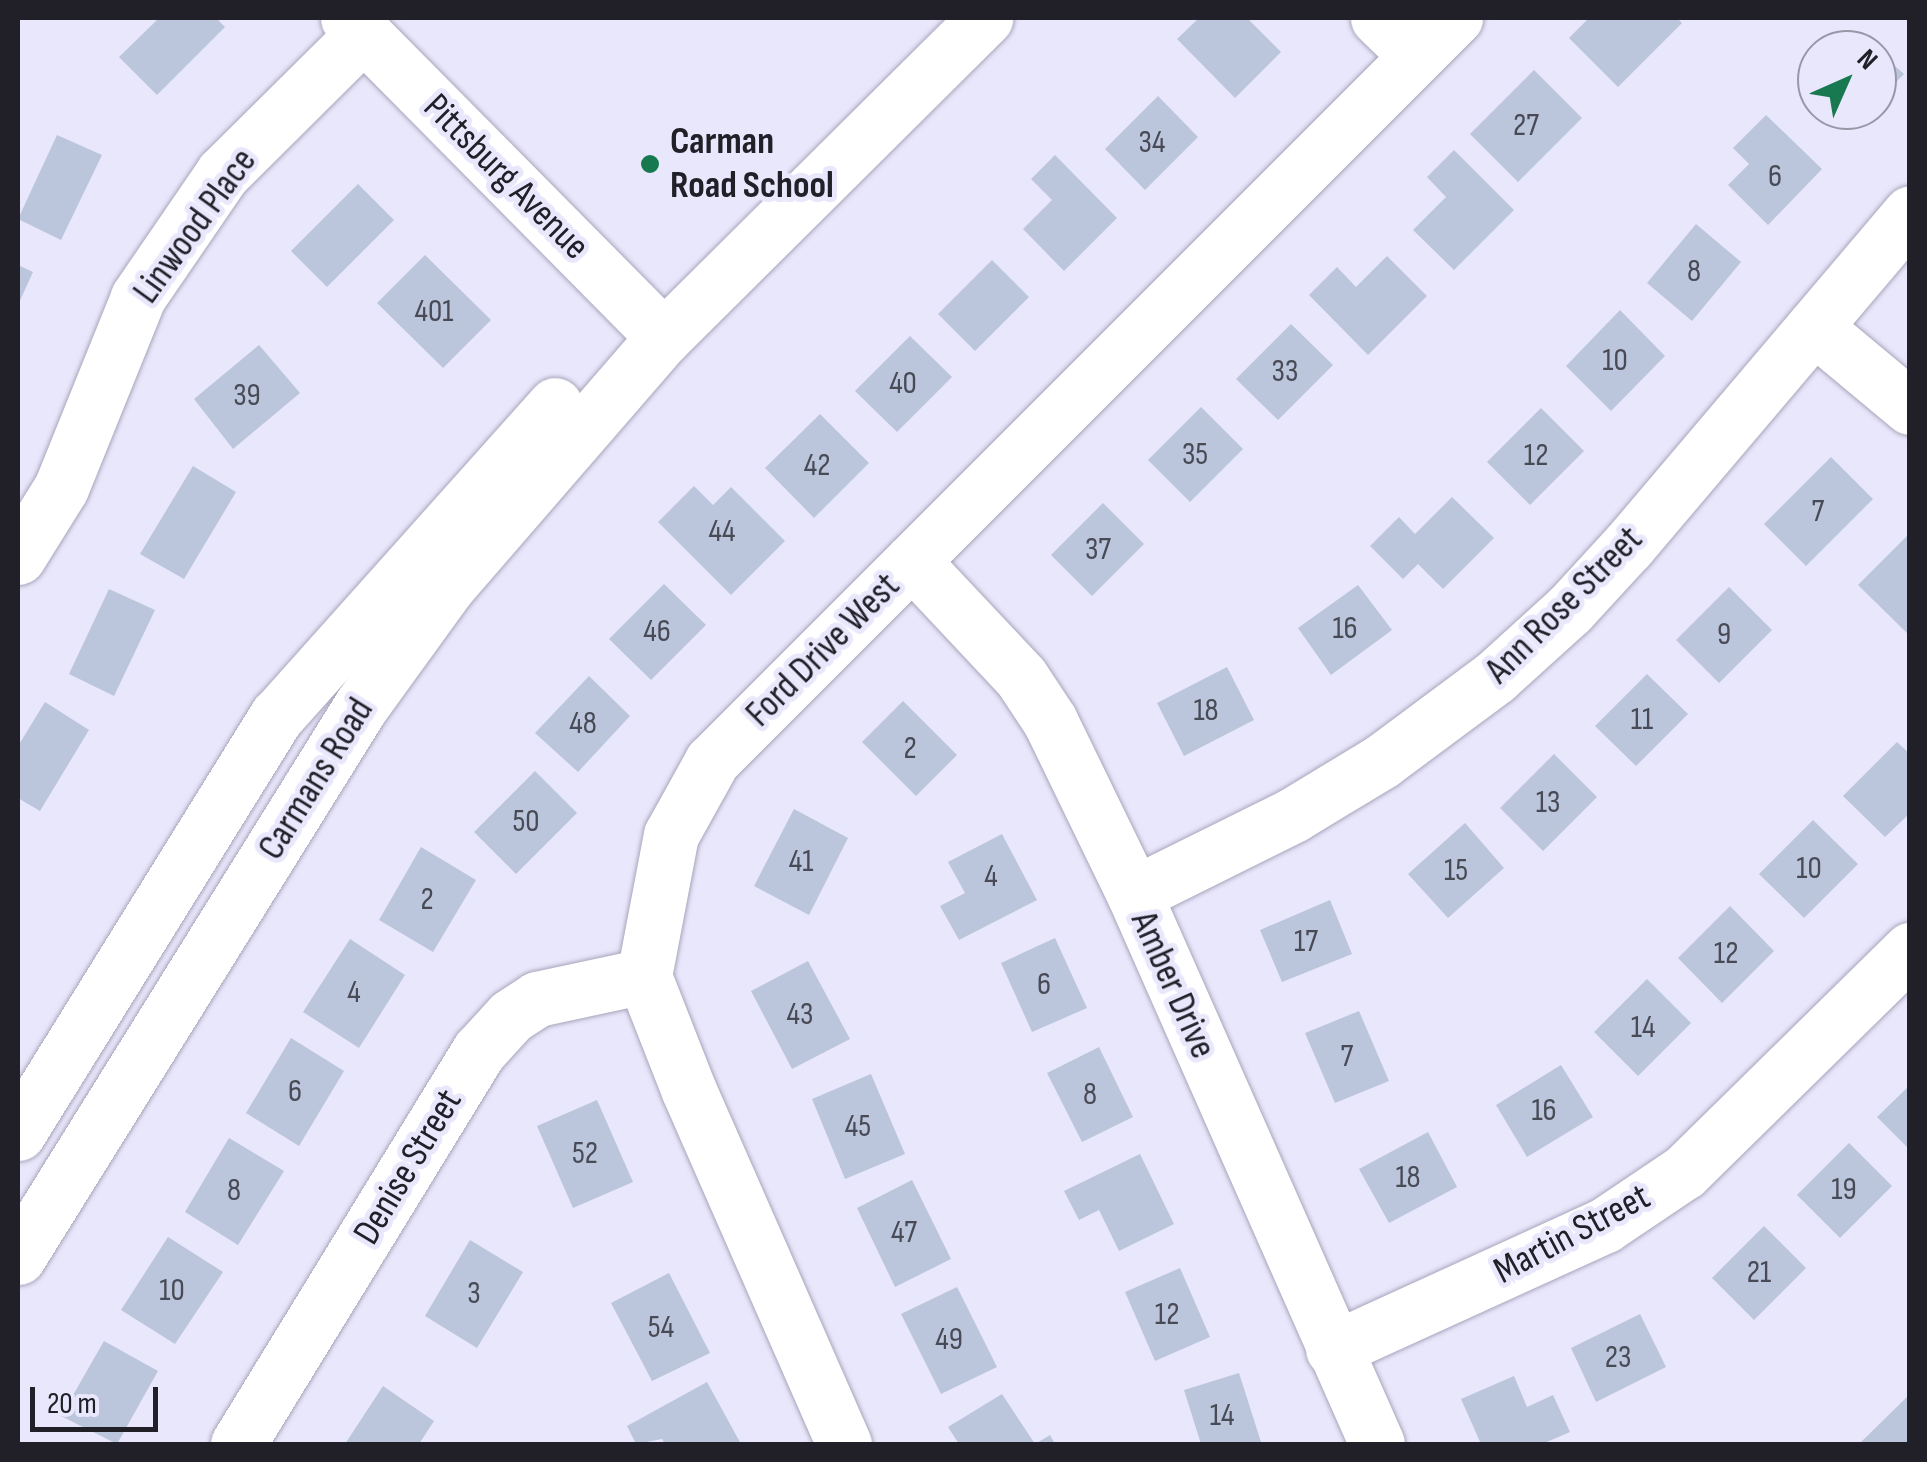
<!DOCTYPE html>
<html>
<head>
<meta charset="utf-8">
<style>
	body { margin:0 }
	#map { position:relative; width:1927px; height:1462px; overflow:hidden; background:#e9e7fb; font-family:"Sofia Sans Condensed",sans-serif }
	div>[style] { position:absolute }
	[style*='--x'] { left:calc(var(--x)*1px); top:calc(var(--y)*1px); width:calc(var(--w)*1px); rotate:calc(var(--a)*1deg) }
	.building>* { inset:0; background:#bbc6dc }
	.roads { filter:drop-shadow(0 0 2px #a8a5bc) drop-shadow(0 0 2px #a8a5bc) }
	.minor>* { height:55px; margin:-27.5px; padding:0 27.5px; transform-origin:27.5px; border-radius:27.5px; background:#fff }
	.dots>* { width:28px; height:28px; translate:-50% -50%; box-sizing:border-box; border:5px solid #e9e7fb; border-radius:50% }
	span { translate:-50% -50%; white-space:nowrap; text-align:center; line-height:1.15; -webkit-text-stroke:10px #e9e7fb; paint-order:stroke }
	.number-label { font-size:32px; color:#484a56 }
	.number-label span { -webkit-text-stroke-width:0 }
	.poi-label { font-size:38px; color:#212029; font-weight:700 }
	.left { translate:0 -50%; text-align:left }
	.street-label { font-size:38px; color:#212029 }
	.frame { position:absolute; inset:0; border:20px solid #212029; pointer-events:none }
	.north { position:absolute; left:1797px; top:30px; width:100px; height:100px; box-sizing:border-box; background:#e9e7fb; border:2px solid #9997a7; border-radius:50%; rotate:45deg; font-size:28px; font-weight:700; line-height:40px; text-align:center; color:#212029 }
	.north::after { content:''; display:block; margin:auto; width:35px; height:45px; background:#187950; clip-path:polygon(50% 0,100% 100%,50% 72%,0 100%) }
	.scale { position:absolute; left:30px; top:1387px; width:128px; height:45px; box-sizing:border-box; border:5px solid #212029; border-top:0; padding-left:12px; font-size:30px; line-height:35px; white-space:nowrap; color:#212029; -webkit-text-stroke:8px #e9e7fb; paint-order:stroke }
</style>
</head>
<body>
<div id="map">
	<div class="building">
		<div style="clip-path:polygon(159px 18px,216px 18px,225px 27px,157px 95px,119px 57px)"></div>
		<div style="clip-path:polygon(1199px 18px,1247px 18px,1281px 52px,1235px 98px,1177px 39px)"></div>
		<div style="clip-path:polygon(1589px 18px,1677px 18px,1682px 23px,1618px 87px,1569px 38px)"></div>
		<div style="clip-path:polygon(1859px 33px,1877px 50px,1843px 50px)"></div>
		<div style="clip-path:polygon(1877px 50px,1904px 74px,1877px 102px)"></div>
		<div style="clip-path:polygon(1534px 70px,1582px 118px,1518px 182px,1470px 134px)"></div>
		<div style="clip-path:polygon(1158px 96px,1198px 137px,1145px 190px,1105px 149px)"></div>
		<div style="clip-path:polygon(1830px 110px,1870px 110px,1851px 130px)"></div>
		<div style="clip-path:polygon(1766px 115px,1822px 169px,1768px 225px,1728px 185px,1749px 164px,1733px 148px)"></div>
		<div style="clip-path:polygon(57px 135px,102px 155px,61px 240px,18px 219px)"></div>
		<div style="clip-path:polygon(1454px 150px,1514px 210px,1454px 270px,1413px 230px,1446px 197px,1427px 177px)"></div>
		<div style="clip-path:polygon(1055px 155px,1117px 218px,1064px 271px,1023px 229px,1052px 200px,1031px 179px)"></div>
		<div style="clip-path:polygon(358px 184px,394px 220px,327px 287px,291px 251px)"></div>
		<div style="clip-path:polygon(1696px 224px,1741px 262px,1692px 321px,1647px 283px)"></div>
		<div style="clip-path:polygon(425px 255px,491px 320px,443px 368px,377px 303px)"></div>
		<div style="clip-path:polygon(1387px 256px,1427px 296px,1368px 355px,1309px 295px,1337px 267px,1356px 287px)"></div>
		<div style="clip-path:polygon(992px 260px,1029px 297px,975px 351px,938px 314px)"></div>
		<div style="clip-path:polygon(18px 265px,33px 272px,18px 305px)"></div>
		<div style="clip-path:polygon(1620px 310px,1665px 356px,1611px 411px,1566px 366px)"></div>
		<div style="clip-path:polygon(1291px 324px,1333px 365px,1278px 420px,1236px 379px)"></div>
		<div style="clip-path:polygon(910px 336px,952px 377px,897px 432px,855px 391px)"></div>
		<div style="clip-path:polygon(259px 345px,300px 393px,233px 449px,194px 399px)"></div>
		<div style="clip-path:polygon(1201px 407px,1243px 449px,1190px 502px,1148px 460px)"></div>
		<div style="clip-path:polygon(1541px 408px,1584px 451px,1530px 505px,1487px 462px)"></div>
		<div style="clip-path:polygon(820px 414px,869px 463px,814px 518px,765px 468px)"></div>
		<div style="clip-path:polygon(1831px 457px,1873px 499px,1806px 566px,1764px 524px)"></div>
		<div style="clip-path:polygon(193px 466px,236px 492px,184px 579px,140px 554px)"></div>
		<div style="clip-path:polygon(694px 486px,713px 505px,731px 487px,785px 541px,731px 595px,658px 522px)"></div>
		<div style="clip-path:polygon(1452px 497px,1494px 538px,1443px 589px,1418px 564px,1403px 579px,1370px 546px,1399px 517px,1415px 534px)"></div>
		<div style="clip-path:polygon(1103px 503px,1144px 544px,1092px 596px,1051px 555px)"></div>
		<div style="clip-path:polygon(1910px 533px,1910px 636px,1858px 585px)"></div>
		<div style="clip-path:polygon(664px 584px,706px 625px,651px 680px,609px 639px)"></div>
		<div style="clip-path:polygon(1358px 585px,1392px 630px,1331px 675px,1298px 628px)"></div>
		<div style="clip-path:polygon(1729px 587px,1772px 630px,1719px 683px,1676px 640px)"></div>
		<div style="clip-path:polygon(109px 589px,155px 610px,114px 696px,69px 674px)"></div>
		<div style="clip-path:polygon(1227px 667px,1254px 720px,1184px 756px,1157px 703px)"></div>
		<div style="clip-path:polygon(1647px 674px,1688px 714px,1636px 766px,1595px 726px)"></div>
		<div style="clip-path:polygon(589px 676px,630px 716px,578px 772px,535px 733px)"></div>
		<div style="clip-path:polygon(903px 701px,957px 755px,916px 796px,862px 742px)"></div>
		<div style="clip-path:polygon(45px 702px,89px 730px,40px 811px,18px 798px,18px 746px)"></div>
		<div style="clip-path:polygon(1897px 742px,1910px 754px,1910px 813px,1885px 837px,1843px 796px)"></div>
		<div style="clip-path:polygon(1554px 754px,1597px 797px,1543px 851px,1500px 808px)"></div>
		<div style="clip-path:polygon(535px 771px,577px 813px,516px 874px,474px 832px)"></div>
		<div style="clip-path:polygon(794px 809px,848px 838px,809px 915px,754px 886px)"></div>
		<div style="clip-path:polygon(1813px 820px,1858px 864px,1804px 918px,1759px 874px)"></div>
		<div style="clip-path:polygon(1465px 823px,1504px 868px,1448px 918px,1408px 874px)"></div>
		<div style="clip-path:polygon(1002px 834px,1037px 900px,959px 940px,940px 906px,965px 893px,948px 862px)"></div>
		<div style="clip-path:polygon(421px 847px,476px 880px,433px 952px,379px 920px)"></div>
		<div style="clip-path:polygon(1330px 900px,1352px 954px,1282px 982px,1260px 930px)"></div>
		<div style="clip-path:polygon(1730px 906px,1774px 951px,1722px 1003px,1678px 958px)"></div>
		<div style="clip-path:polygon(1055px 938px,1087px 1008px,1032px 1032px,1001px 963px)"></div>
		<div style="clip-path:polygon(350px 939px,405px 975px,359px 1048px,303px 1012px)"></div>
		<div style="clip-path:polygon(808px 961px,850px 1039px,792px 1069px,751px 991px)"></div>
		<div style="clip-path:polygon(1647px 979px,1691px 1023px,1638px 1076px,1594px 1032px)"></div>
		<div style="clip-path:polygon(1359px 1011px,1389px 1081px,1335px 1103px,1305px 1033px)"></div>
		<div style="clip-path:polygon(291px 1038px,344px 1071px,299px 1146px,246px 1113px)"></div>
		<div style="clip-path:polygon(1099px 1047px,1133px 1117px,1082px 1142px,1047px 1073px)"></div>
		<div style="clip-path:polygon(1561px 1065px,1593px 1117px,1527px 1157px,1496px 1105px)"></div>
		<div style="clip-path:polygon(871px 1074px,905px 1154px,845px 1179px,812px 1099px)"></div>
		<div style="clip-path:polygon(1910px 1085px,1910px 1150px,1877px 1117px)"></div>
		<div style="clip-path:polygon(597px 1100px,633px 1182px,573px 1208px,537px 1126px)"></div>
		<div style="clip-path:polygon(1428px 1132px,1457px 1187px,1389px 1223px,1359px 1169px)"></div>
		<div style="clip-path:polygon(229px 1138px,284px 1171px,238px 1245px,185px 1212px)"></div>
		<div style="clip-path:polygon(1849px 1143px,1892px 1186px,1840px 1238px,1797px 1195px)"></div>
		<div style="clip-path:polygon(1140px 1154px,1174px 1224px,1119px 1251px,1099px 1210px,1079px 1220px,1064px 1191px)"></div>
		<div style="clip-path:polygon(912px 1180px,951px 1259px,895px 1287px,857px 1208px)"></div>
		<div style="clip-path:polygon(1764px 1226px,1806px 1268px,1754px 1320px,1712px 1278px)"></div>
		<div style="clip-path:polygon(168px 1237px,223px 1272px,175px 1344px,121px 1310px)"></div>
		<div style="clip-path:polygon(470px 1240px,523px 1272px,477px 1348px,425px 1316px)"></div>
		<div style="clip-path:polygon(1180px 1268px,1210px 1337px,1155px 1361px,1125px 1292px)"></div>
		<div style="clip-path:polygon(669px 1273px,710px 1353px,652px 1381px,611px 1303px)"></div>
		<div style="clip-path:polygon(957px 1287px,997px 1367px,941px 1394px,901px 1314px)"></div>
		<div style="clip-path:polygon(1640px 1314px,1666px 1367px,1596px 1402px,1571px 1348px)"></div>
		<div style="clip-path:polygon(104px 1341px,158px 1371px,117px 1444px,61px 1416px)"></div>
		<div style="clip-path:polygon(1239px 1373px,1261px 1442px,1201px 1444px,1184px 1390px)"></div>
		<div style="clip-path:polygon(1514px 1376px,1527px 1407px,1553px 1395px,1570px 1432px,1542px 1444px,1481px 1444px,1461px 1399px)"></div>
		<div style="clip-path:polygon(707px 1382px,741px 1444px,665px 1444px,662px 1439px,636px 1444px,627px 1426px)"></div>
		<div style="clip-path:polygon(383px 1386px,434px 1421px,419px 1444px,345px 1444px)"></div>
		<div style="clip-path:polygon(1002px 1394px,1035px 1444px,1050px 1435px,1055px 1444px,959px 1444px,948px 1427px)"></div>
		<div style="clip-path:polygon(1910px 1394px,1910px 1444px,1859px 1444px)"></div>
	</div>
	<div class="roads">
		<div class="minor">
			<div style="--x:348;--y:18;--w:449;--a:45.3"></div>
			<div style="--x:1378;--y:18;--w:53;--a:44.2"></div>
			<div style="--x:1814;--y:327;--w:125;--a:39.8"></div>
			<div style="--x:18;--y:557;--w:81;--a:-58.1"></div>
			<div style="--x:61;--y:488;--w:206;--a:-68"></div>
			<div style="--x:138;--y:297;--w:150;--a:-55.6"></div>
			<div style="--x:223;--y:173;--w:199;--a:-44.8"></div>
			<div style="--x:912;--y:561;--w:159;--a:46.8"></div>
			<div style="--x:1021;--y:677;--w:53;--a:56.6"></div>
			<div style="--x:1050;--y:721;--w:192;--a:64.1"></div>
			<div style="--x:1134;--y:894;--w:601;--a:66.16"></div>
			<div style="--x:1134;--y:894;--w:178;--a:-26.4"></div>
			<div style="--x:1293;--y:815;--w:104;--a:-31.2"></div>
			<div style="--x:1382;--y:761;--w:141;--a:-36.6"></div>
			<div style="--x:1495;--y:677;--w:101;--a:-42.2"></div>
			<div style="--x:1570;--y:609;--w:86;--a:-47.4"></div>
			<div style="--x:1628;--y:546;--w:436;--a:-49.7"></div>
			<div style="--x:18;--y:1133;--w:491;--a:-58.2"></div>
			<div style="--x:277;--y:716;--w:417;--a:-48.2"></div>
			<div style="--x:18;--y:1257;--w:649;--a:-58.1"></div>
			<div style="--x:361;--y:706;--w:148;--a:-54.1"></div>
			<div style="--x:448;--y:586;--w:330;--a:-49.1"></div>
			<div style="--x:664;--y:337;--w:453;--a:-44.8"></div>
			<div style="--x:1333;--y:1349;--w:299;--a:-24.5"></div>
			<div style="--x:1605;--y:1225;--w:95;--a:-33.9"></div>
			<div style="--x:1684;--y:1172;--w:317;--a:-44.5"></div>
			<div style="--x:238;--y:1444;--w:461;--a:-58.5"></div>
			<div style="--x:479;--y:1051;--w:47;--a:-47.6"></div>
			<div style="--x:511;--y:1016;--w:31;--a:-33"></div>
			<div style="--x:537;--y:999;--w:109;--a:-12.1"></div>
			<div style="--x:844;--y:1444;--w:386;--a:-113.7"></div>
			<div style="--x:689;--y:1091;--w:123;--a:-111.4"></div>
			<div style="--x:644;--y:976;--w:144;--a:-79.2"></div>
			<div style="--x:671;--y:835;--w:85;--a:-61"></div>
			<div style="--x:712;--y:761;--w:1051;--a:-45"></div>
		</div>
	</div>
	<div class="dots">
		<div style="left:650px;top:164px;background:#187950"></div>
	</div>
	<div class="number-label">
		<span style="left:1526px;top:126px">27</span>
		<span style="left:1152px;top:143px">34</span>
		<span style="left:1775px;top:177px">6</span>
		<span style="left:1694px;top:272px">8</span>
		<span style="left:434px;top:312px">401</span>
		<span style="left:1615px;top:361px">10</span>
		<span style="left:1285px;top:372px">33</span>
		<span style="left:903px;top:384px">40</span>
		<span style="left:247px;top:396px">39</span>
		<span style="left:1195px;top:455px">35</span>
		<span style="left:1536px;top:456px">12</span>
		<span style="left:817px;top:466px">42</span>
		<span style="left:1818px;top:512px">7</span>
		<span style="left:722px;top:532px">44</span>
		<span style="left:1098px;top:550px">37</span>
		<span style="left:1345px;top:629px">16</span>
		<span style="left:657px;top:632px">46</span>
		<span style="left:1724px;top:635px">9</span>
		<span style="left:1206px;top:711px">18</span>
		<span style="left:1642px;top:720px">11</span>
		<span style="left:583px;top:724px">48</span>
		<span style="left:910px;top:749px">2</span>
		<span style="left:1548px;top:803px">13</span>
		<span style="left:526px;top:822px">50</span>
		<span style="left:801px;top:862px">41</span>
		<span style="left:1809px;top:869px">10</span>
		<span style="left:1456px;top:871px">15</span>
		<span style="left:991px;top:877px">4</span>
		<span style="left:427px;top:900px">2</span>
		<span style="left:1306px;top:942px">17</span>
		<span style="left:1726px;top:954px">12</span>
		<span style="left:1044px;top:985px">6</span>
		<span style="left:354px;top:993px">4</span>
		<span style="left:800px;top:1015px">43</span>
		<span style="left:1643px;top:1028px">14</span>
		<span style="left:1347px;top:1057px">7</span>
		<span style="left:295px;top:1092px">6</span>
		<span style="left:1090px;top:1095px">8</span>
		<span style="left:1544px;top:1111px">16</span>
		<span style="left:858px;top:1127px">45</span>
		<span style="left:585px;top:1154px">52</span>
		<span style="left:1408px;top:1178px">18</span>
		<span style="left:1844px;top:1190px">19</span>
		<span style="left:234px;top:1191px">8</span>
		<span style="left:904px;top:1233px">47</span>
		<span style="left:1759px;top:1273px">21</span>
		<span style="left:172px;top:1291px">10</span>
		<span style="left:474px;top:1294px">3</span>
		<span style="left:1167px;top:1315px">12</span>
		<span style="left:661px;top:1328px">54</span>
		<span style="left:949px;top:1340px">49</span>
		<span style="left:1618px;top:1358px">23</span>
		<span style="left:1222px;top:1416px">14</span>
	</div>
	<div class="poi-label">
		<span class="left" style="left:670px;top:164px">Carman<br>Road School</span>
	</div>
	<div class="street-label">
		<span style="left:506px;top:177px;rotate:45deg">Pittsburg Avenue</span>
		<span style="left:195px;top:226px;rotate:-54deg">Linwood Place</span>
		<span style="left:1564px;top:605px;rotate:-45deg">Ann Rose Street</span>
		<span style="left:823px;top:650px;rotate:-45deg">Ford Drive West</span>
		<span style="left:316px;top:779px;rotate:-58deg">Carmans Road</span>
		<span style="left:1173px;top:985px;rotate:66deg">Amber Drive</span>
		<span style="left:408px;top:1167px;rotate:-59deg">Denise Street</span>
		<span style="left:1572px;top:1234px;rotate:-28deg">Martin Street</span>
	</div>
	<div class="frame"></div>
	<div class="north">N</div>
	<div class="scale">20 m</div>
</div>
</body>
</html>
